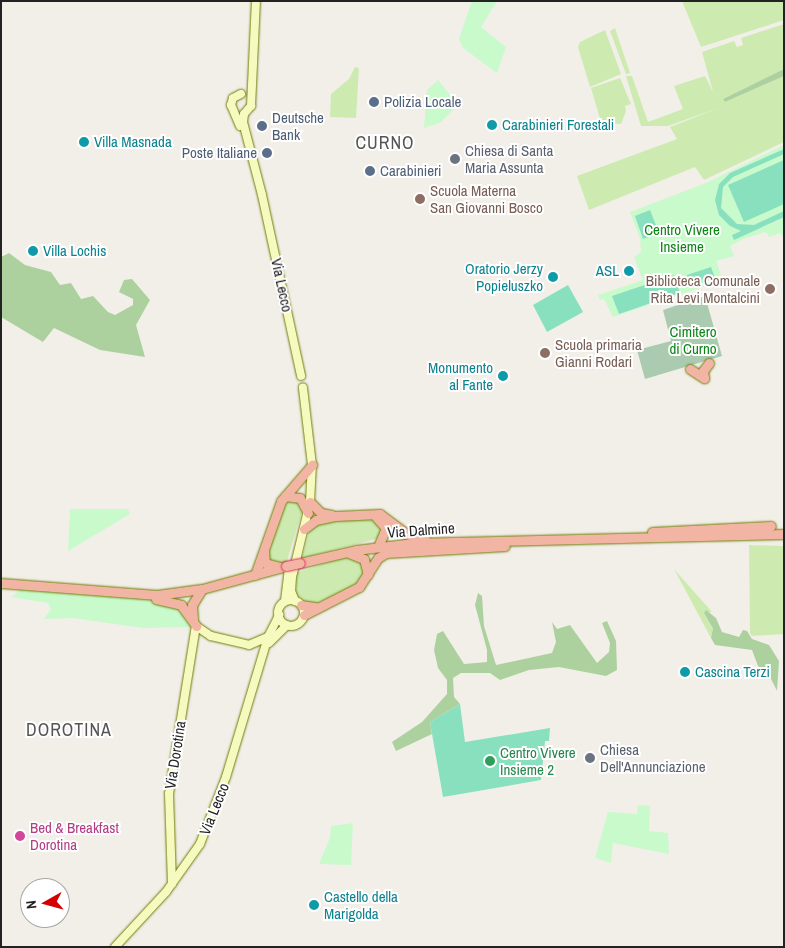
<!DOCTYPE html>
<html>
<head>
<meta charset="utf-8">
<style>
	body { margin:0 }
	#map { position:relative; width:785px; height:948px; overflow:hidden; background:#f2efe9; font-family:"Archivo Narrow",sans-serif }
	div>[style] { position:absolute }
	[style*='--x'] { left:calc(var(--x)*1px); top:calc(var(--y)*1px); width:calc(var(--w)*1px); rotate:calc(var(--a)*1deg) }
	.grass>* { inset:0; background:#cdebb0 }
	.forest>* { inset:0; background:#add19e }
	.cemetery>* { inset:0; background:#aacbaf }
	.park>* { inset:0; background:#c8facc }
	.pitch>* { inset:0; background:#88e0be }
	.roads { filter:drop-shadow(0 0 1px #707d05) drop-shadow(0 0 1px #707d05) }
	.secondary>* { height:8px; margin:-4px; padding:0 4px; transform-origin:4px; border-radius:4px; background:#f7fabf }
	.secondary>.ring { margin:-4px; padding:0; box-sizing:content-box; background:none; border:8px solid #f7fabf; border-radius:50% }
	.trunk>* { height:9px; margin:-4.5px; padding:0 4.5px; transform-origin:4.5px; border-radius:4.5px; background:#f2b4a3 }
	.bridges { filter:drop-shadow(0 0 1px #dc2a67) drop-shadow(0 0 1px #dc2a67) }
	.trunk-bridge>* { height:9px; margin:-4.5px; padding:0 4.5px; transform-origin:4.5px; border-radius:4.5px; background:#f2b4a3 }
	.dots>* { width:14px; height:14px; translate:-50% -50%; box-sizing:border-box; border:2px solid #fff; border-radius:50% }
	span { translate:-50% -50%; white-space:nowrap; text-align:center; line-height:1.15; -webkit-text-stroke:4px #fff; paint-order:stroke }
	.service-label { font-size:15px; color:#4e5e75 }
	.left { translate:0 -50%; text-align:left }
	.right { translate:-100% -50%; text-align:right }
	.culture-label { font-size:15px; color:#0d838f }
	.worship-label { font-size:15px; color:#5b616d }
	.education-label { font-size:15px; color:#785e54 }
	.park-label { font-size:15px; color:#0c8416 }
	.street-label { font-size:15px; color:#222 }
	.leisure-label { font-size:15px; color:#27864d }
	.hotel-label { font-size:15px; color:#b23c85 }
	.quarter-label { font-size:18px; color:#555; letter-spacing:1px }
	.frame { position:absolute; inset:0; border:2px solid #222; pointer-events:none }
	.north { position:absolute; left:20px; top:878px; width:50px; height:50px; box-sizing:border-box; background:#fff; border:1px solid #a7a7a7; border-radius:50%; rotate:263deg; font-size:14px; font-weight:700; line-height:20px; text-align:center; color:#222 }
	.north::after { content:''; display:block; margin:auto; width:18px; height:22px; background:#d40000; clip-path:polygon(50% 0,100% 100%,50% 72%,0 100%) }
</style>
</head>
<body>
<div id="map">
	<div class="grass">
		<div style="clip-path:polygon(682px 1px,784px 1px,784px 20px,701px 47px)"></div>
		<div style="clip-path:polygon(784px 24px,784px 69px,723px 99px,725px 102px,784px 76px,784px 142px,704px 180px,695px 167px,589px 210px,577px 176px,677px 139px,670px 127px,721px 107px,668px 126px,641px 126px,626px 76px,632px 76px,648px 122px,683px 109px,674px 86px,705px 76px,713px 92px,702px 52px,734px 41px,737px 47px,743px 45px,741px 38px)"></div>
		<div style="clip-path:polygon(615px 28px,630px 73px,626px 74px,610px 31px)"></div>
		<div style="clip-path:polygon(605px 30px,621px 74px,590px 87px,578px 47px,580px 42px)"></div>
		<div style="clip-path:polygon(355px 67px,359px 68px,356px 118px,330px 117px,331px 94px,349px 79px)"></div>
		<div style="clip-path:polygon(620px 78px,631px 104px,625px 106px,626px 111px,621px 124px,601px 122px,591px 88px)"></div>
		<div style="clip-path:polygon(296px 499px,302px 511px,287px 561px,278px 564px,270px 562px,266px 553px,285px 500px)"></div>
		<div style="clip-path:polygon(371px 518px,383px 528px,380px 538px,302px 558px,310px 529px,322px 521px)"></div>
		<div style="clip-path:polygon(749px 545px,784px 546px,784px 634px,752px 636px,750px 633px)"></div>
		<div style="clip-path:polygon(344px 557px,360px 557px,365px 573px,352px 589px,311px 605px,296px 595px,296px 573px)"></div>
		<div style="clip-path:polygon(674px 569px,712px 612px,704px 613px,713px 630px,711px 638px)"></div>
	</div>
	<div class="forest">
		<div style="clip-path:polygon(784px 69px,784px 76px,725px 102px,723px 99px)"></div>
		<div style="clip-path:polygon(9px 253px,25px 265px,51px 272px,60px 285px,71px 283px,81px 299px,93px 296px,108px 312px,115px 315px,133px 305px,133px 299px,119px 292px,124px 280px,132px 279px,150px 300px,136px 325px,145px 357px,100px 350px,54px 328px,43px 342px,1px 317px,1px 257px)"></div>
		<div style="clip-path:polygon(478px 593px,482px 596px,484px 626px,496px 665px,552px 653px,556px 642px,552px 622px,557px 629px,570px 625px,597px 663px,609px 652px,610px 643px,602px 623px,607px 621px,616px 641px,617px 670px,606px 676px,559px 667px,529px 670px,500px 680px,490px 673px,461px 673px,453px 678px,454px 697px,460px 704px,430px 722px,432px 734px,396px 751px,392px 742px,422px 722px,447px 694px,447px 680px,438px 668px,434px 650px,437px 634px,443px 631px,464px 664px,487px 662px,487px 650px,475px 605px)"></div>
		<div style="clip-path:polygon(706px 610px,716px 618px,722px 632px,739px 637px,743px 630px,747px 631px,752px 639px,769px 645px,779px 661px,777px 691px,769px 675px,758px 666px,752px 650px,715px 645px,711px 638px,713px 629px,704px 613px)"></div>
	</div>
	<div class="cemetery">
		<div style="clip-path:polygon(705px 296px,722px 356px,645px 379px,637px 350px,671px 341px,663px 310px)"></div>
	</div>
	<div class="park">
		<div style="clip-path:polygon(472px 1px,497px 1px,481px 27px,506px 47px,497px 73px,463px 48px,459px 39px)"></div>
		<div style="clip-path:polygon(438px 80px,458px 105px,441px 122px,424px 128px,427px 90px)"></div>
		<div style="clip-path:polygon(784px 145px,784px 237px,780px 233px,769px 237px,766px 232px,743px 239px,730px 246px,734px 256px,716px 261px,723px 280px,613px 317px,604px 299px,600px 300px,598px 295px,643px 280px,634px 257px,641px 252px,640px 238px,630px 212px,706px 183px)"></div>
		<div style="clip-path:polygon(70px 509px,128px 509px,130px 514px,68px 551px)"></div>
		<div style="clip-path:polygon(23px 588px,157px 600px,179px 608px,194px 627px,143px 628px,73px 618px,44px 619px,51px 609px,48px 603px,11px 597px)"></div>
		<div style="clip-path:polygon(638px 805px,650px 806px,649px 831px,668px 833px,669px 854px,613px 843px,611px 863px,595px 858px,608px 812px,637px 814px)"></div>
		<div style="clip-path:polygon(353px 823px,351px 865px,319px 864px,330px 838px,331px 826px)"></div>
	</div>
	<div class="pitch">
		<div style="clip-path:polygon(784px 149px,784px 154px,733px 177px,723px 187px,721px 208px,737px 224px,754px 225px,784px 211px,784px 217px,734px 240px,732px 235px,741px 231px,730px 226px,719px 215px,715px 200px,719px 184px,730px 173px)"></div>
		<div style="clip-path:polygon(784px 160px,784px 204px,744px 222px,728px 185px)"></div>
		<div style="clip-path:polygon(650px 210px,659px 233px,643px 239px,635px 216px)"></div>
		<div style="clip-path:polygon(711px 267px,715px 278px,691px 286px,687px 275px)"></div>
		<div style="clip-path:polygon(674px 275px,680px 293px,619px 314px,612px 296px)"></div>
		<div style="clip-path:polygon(568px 285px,583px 312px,547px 332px,533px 305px)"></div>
		<div style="clip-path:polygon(460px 704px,465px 742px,550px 728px,549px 741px,545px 741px,541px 780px,443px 797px,430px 722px)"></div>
	</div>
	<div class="roads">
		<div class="secondary">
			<div style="--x:244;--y:114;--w:8;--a:97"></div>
			<div style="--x:243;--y:122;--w:75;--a:75.4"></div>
			<div style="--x:262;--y:195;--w:185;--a:77.8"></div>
			<div style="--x:244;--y:114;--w:11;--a:-49"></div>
			<div style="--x:251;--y:106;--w:105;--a:-87.3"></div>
			<div style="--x:240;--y:126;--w:23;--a:-113"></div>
			<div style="--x:231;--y:105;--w:7;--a:-74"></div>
			<div style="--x:233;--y:98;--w:9;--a:-27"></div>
			<div class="ring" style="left:278px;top:600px;width:18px;height:18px"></div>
			<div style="--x:285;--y:601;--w:31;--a:-83"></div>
			<div style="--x:295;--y:601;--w:11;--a:-112"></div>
			<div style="--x:291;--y:591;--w:14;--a:-86"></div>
			<div style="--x:292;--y:577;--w:77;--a:-76.5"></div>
			<div style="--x:310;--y:502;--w:37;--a:-87"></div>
			<div style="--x:312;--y:465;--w:78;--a:-96.7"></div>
			<div style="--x:196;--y:626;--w:18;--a:34"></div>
			<div style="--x:211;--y:636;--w:39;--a:13"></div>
			<div style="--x:249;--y:645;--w:21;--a:-23"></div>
			<div style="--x:269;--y:643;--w:25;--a:-45"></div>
			<div style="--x:172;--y:884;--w:90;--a:-91.9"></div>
			<div style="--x:169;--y:794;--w:170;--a:-80.9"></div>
			<div style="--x:115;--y:947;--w:75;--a:-47.2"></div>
			<div style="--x:166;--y:892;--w:59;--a:-54.7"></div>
			<div style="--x:200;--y:844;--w:72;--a:-68.8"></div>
			<div style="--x:226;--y:777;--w:146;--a:-73.3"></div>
			<div style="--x:268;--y:637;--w:25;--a:-63"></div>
		</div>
		<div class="trunk">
			<div style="--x:690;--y:369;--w:17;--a:33"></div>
			<div style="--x:704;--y:378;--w:7;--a:-98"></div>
			<div style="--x:703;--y:371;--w:10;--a:-53"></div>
			<div style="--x:285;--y:496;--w:15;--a:8"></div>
			<div style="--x:300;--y:498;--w:17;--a:62"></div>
			<div style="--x:310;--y:502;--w:16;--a:45"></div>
			<div style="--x:321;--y:513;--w:11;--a:10"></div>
			<div style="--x:376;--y:517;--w:15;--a:48"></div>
			<div style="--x:386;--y:528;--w:21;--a:113"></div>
			<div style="--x:304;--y:529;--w:15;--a:-37"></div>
			<div style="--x:316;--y:520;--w:19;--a:-12"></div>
			<div style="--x:335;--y:516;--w:45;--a:-2.5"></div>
			<div style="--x:380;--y:514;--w:34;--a:37"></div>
			<div style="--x:407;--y:534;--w:19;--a:16"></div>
			<div style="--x:652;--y:532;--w:119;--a:-2.9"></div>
			<div style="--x:264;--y:550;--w:13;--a:86"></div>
			<div style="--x:265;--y:563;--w:16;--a:15"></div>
			<div style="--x:349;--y:553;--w:16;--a:22"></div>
			<div style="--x:364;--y:559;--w:16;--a:76"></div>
			<div style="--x:300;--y:563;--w:57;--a:-13.1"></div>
			<div style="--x:356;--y:550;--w:58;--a:-6.9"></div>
			<div style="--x:414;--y:543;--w:370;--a:-1.4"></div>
			<div style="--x:255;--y:575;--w:78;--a:-70.6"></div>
			<div style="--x:281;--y:501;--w:48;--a:-49.3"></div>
			<div style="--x:1;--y:583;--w:156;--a:4.4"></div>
			<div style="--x:157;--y:595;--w:45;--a:-7.6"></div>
			<div style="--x:202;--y:589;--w:87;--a:-15.3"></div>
			<div style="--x:156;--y:599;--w:26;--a:13"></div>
			<div style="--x:181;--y:605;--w:26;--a:54"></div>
			<div style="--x:301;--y:605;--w:15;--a:8"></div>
			<div style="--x:304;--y:615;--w:62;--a:-27"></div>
			<div style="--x:359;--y:587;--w:35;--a:-57"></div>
			<div style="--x:378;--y:558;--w:9;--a:-32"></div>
			<div style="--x:386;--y:553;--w:119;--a:-3.4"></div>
			<div style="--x:193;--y:619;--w:14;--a:-94"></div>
			<div style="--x:192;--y:605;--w:19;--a:-58"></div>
		</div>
	</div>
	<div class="bridges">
		<div class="trunk-bridge">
			<div style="--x:286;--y:566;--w:14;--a:-12"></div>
		</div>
	</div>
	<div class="dots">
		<div style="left:374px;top:102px;background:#5c6f8a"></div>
		<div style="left:492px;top:125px;background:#0f9aa8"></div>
		<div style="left:262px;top:126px;background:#5c6f8a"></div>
		<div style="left:84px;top:142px;background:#0f9aa8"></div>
		<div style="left:267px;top:153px;background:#5c6f8a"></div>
		<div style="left:455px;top:159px;background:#6b7280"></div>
		<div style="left:370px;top:171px;background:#5c6f8a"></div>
		<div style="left:420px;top:199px;background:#8d6e63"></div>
		<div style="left:33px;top:251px;background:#0f9aa8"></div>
		<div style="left:629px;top:271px;background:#0f9aa8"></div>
		<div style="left:553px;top:277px;background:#0f9aa8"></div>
		<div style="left:770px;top:289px;background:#8d6e63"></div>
		<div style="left:545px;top:353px;background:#8d6e63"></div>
		<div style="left:503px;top:376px;background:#0f9aa8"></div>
		<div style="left:685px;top:672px;background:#0f9aa8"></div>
		<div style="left:590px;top:758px;background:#6b7280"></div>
		<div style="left:490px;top:761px;background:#2e9e5b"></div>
		<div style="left:20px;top:836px;background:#d1479c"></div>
		<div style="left:314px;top:905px;background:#0f9aa8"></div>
	</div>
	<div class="service-label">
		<span class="left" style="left:384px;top:102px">Polizia Locale</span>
		<span class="left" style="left:272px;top:126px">Deutsche<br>Bank</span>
		<span class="right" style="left:257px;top:153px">Poste Italiane</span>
		<span class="left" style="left:380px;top:171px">Carabinieri</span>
	</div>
	<div class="culture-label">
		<span class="left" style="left:502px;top:125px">Carabinieri Forestali</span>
		<span class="left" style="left:94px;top:142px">Villa Masnada</span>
		<span class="left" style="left:43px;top:251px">Villa Lochis</span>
		<span class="right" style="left:543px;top:277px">Oratorio Jerzy<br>Popieluszko</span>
		<span class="right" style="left:619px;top:271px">ASL</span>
		<span class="right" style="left:493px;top:376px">Monumento<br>al Fante</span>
		<span class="left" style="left:695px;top:672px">Cascina Terzi</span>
		<span class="left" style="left:324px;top:905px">Castello della<br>Marigolda</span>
	</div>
	<div class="worship-label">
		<span class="left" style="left:465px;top:159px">Chiesa di Santa<br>Maria Assunta</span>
		<span class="left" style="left:600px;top:758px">Chiesa<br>Dell'Annunciazione</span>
	</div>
	<div class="education-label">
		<span class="left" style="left:430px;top:199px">Scuola Materna<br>San Giovanni Bosco</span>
		<span class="right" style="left:760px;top:289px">Biblioteca Comunale<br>Rita Levi Montalcini</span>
		<span class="left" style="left:555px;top:353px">Scuola primaria<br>Gianni Rodari</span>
	</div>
	<div class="park-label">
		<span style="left:682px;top:238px">Centro Vivere<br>Insieme</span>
		<span style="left:693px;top:340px">Cimitero<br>di Curno</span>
	</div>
	<div class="street-label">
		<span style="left:282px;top:285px;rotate:78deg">Via Lecco</span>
		<span style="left:421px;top:530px;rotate:-4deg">Via Dalmine</span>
		<span style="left:175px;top:755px;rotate:-81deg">Via Dorotina</span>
		<span style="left:214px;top:809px;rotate:-68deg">Via Lecco</span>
	</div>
	<div class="leisure-label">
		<span class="left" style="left:500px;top:761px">Centro Vivere<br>Insieme 2</span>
	</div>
	<div class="hotel-label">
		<span class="left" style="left:30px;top:836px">Bed &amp; Breakfast<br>Dorotina</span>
	</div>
	<div class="quarter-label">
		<span style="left:385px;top:143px">CURNO</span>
		<span style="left:69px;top:730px">DOROTINA</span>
	</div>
	<div class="frame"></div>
	<div class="north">N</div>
</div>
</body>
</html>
